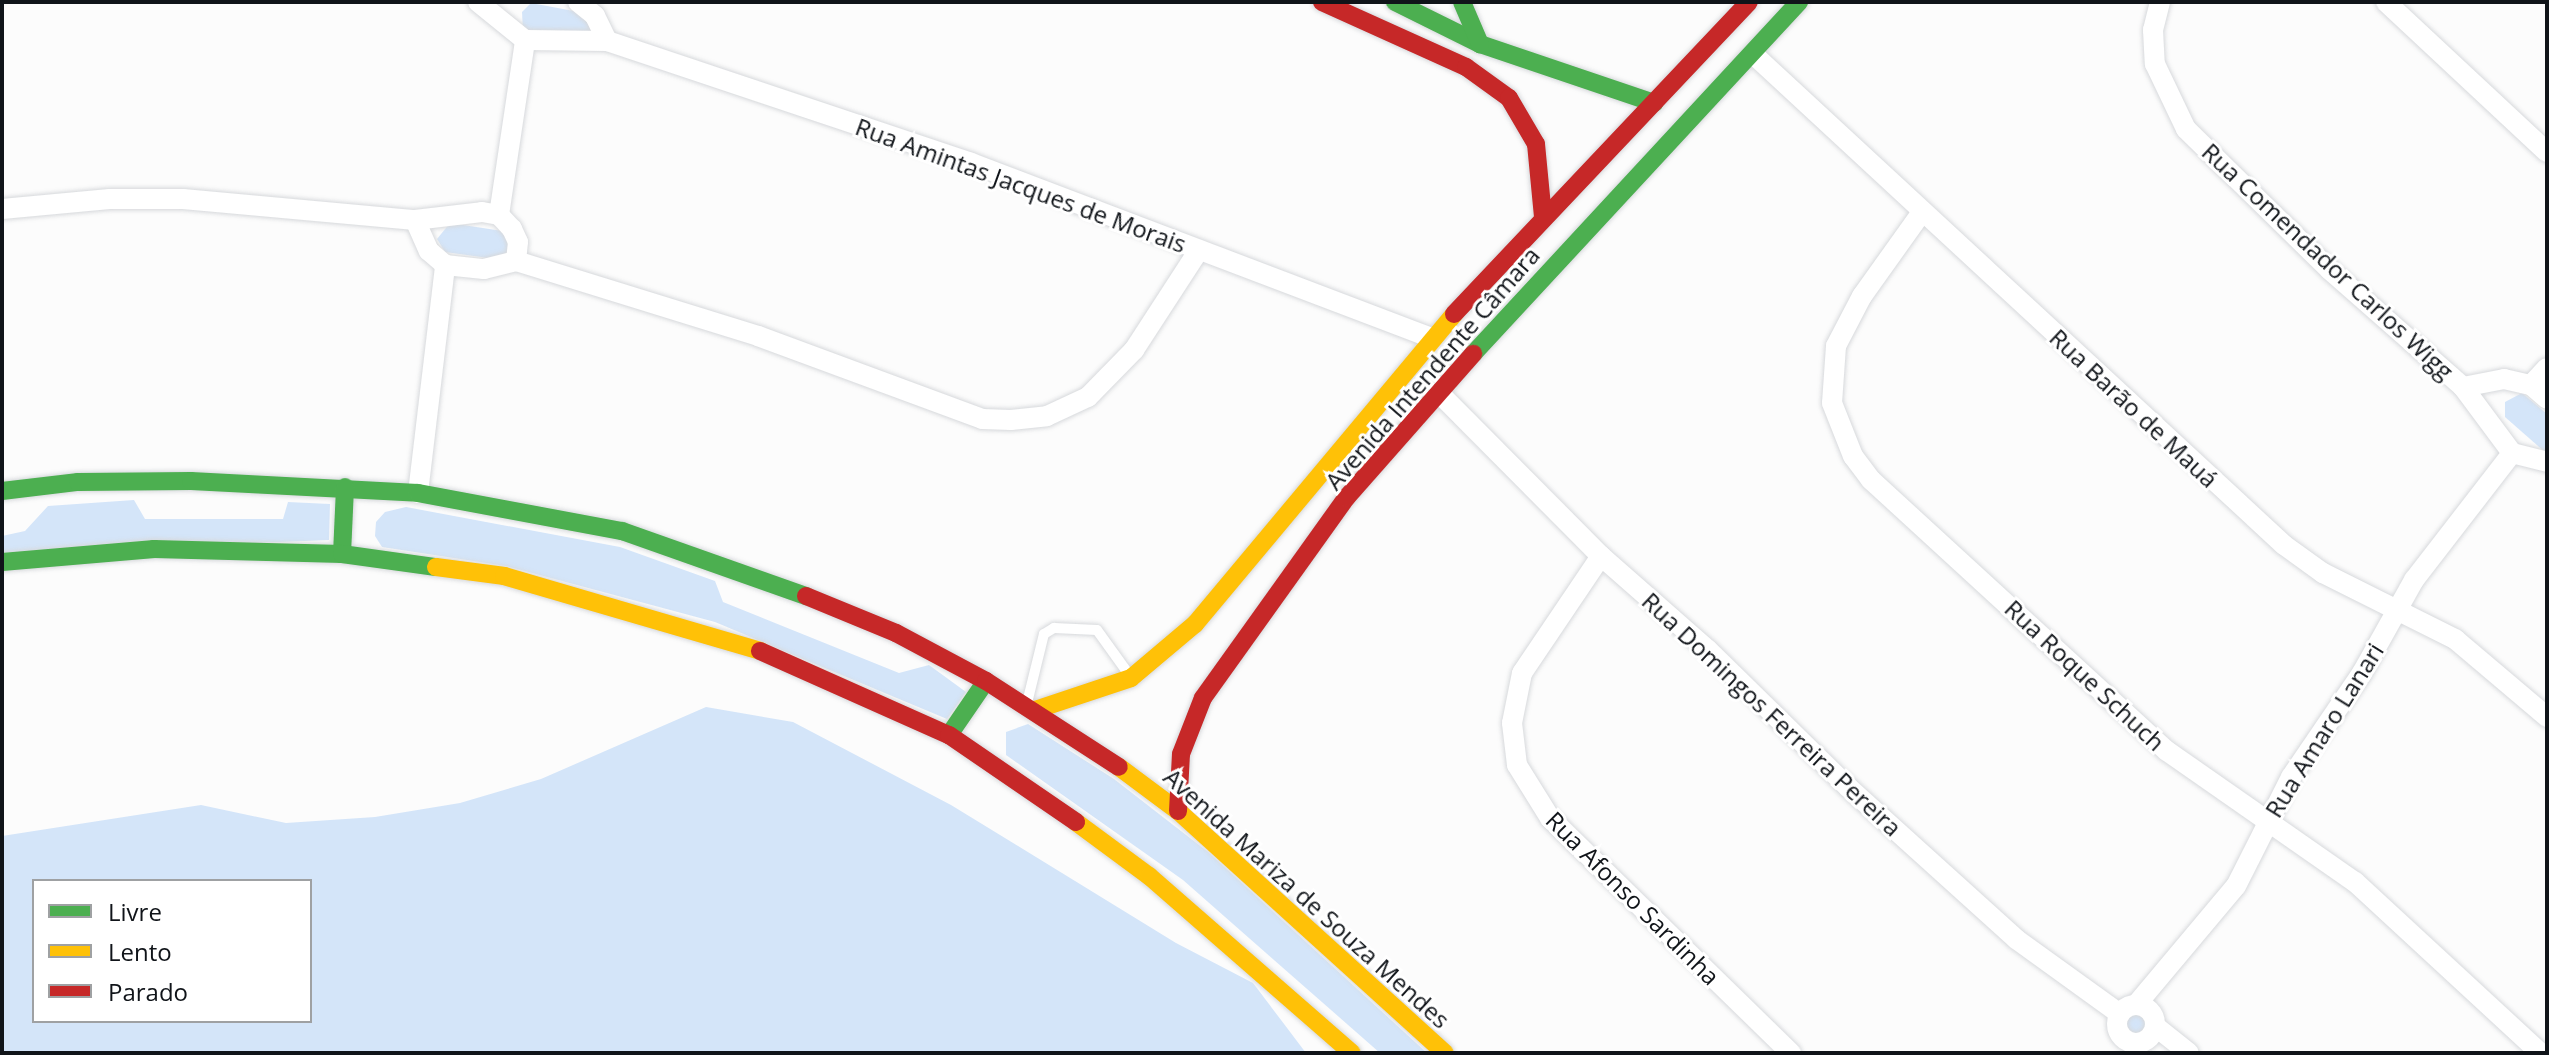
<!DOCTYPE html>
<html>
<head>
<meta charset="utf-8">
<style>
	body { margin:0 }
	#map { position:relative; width:2549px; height:1055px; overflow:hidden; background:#fcfcfc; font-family:"Open Sans",sans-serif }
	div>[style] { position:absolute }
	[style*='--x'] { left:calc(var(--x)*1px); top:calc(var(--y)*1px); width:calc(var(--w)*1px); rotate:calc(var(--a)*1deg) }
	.green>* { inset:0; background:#d4e5f9 }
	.round { border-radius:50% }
	.roads { filter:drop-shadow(0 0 2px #d7d9dc) drop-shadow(0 0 2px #d7d9dc) }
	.lane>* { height:10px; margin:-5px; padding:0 5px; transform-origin:5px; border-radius:5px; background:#fff }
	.street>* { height:20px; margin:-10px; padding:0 10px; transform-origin:10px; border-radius:10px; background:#fff }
	.street>.ring { margin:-10px; padding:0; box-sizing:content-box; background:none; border:20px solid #fff; border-radius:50% }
	.fast>* { height:18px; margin:-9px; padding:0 9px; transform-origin:9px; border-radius:9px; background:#4caf50 }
	.slow>* { height:18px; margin:-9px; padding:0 9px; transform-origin:9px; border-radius:9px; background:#ffc107 }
	.jam>* { height:18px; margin:-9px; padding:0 9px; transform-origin:9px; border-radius:9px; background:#c62828 }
	span { translate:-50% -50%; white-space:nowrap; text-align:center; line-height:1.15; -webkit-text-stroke:6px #fff; paint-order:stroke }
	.street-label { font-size:24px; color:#101419 }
	.frame { position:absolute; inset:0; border:4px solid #101419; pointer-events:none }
	.legend { position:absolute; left:32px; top:879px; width:280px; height:144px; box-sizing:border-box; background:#fff; border:2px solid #9fa1a3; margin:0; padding:10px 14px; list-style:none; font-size:24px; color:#101419 }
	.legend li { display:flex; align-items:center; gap:16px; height:40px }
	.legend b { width:40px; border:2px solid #9fa1a3 }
</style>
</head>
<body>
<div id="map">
	<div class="green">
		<div style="clip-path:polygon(531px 3px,595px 15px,599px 32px,523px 31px,522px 12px)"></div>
		<div style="clip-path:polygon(450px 223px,509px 232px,510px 261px,445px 252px,437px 239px)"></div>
		<div style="clip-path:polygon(2522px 393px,2547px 414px,2547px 454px,2505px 417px,2505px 402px)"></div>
		<div style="clip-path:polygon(134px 500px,145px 519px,283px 519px,288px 502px,330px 504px,329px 540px,2px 553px,2px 536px,25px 531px,48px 506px)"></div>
		<div style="clip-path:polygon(406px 507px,620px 547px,715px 581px,723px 602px,899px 673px,929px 665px,966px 692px,947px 719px,715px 622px,506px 566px,382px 547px,375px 536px,376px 522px,385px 512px)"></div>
		<div style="clip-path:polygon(evenodd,706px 707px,793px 722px,951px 805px,1176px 943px,1253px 983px,1306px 1053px,2px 1053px,2px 836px,201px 805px,286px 823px,375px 817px,460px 803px,541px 779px,706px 707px,34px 881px,310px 881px,310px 1021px,34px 1021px,34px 881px)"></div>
		<div style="clip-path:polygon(1028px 724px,1114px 779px,1208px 852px,1427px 1053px,1380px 1053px,1183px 880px,1006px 755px,1006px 732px)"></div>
		<div class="round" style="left:2121px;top:1009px;width:30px;height:30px"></div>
	</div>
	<div class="roads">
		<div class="lane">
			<div style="--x:1027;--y:703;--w:71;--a:-76.2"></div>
			<div style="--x:1044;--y:634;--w:12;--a:-31"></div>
			<div style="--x:1054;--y:628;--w:43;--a:2.7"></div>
			<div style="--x:1097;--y:630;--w:57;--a:54.3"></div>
		</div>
		<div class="street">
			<div style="--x:478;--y:2;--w:60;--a:39"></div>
			<div style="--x:525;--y:40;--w:82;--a:0.7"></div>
			<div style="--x:607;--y:41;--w:384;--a:18.5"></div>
			<div style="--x:971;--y:163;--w:492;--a:20.8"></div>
			<div style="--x:578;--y:2;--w:22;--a:39"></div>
			<div style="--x:595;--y:16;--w:28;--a:64"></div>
			<div style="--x:2160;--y:2;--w:29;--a:104"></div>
			<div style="--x:2153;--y:30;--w:34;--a:87"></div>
			<div style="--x:2155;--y:64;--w:72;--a:64.5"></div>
			<div style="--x:2186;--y:129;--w:202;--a:44.4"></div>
			<div style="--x:2330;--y:270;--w:177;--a:41.3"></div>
			<div style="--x:2463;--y:387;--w:82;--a:53.4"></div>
			<div style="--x:2512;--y:453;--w:36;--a:14"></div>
			<div style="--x:2386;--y:2;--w:220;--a:43"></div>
			<div style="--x:1753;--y:54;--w:723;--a:42.76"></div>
			<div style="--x:2284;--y:545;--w:48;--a:35.7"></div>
			<div style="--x:2323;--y:573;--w:148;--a:26.6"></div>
			<div style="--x:2455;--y:639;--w:121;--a:40.3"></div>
			<div style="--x:2;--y:209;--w:108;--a:-5.3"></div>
			<div style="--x:110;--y:199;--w:73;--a:0"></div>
			<div style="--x:183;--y:199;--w:233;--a:5.2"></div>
			<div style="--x:415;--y:220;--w:67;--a:-6.8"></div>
			<div style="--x:482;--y:212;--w:17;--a:10"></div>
			<div style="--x:499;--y:215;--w:19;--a:47"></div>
			<div style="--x:512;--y:229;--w:14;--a:65"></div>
			<div style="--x:518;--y:242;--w:19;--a:96"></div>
			<div style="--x:1922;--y:212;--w:103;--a:125.5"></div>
			<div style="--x:1862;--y:296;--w:56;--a:117.5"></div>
			<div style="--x:1836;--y:346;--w:57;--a:94"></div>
			<div style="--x:1832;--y:403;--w:57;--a:68.4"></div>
			<div style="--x:1853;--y:456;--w:30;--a:53"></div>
			<div style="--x:1871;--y:480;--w:401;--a:42.5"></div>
			<div style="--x:2167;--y:751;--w:229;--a:34.9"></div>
			<div style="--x:2355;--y:882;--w:252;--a:42.7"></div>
			<div style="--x:499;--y:215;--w:177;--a:-81.5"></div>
			<div style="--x:415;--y:220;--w:34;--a:66"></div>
			<div style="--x:429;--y:251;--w:21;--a:41"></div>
			<div style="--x:445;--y:265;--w:39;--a:6"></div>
			<div style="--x:484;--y:269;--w:33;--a:-14"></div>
			<div style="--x:516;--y:261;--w:253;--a:17.2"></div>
			<div style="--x:758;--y:336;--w:239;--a:20.3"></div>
			<div style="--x:982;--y:419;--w:29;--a:2"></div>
			<div style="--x:1011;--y:420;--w:36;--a:-6"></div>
			<div style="--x:1047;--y:416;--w:45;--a:-24.9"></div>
			<div style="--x:1088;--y:397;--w:66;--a:-45.6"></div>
			<div style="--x:1134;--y:350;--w:119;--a:-57"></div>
			<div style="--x:2531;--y:385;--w:23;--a:-47"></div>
			<div style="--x:2463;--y:387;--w:42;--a:-11"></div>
			<div style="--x:2504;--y:379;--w:28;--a:13"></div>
			<div style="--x:2531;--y:385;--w:21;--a:41"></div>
			<div style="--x:1440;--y:394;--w:228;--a:45.2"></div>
			<div style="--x:1601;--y:556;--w:142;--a:41.3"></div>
			<div style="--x:1708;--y:650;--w:196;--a:44.4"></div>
			<div style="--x:1848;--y:787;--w:227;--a:42.1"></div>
			<div style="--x:2016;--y:939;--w:128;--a:35.8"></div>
			<div style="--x:418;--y:493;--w:230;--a:-83.2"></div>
			<div style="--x:1601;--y:556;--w:141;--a:124"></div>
			<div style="--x:1522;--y:673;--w:51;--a:101.3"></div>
			<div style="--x:1512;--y:723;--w:42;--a:83.2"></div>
			<div style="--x:1517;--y:765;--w:62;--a:58.1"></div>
			<div style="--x:1550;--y:818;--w:337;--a:44.3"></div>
			<div style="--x:2136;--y:1005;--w:155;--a:-50"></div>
			<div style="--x:2236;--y:886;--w:122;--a:-63.2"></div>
			<div style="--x:2291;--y:777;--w:126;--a:-55.7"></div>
			<div style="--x:2362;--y:673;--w:107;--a:-60.8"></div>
			<div style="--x:2414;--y:580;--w:160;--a:-52.3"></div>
			<div class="ring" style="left:2117px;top:1005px;width:18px;height:18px"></div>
			<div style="--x:2155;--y:1026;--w:43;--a:38.5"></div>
		</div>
		<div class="fast">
			<div style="--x:1395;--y:2;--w:95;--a:26.3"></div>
			<div style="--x:1480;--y:44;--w:184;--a:18.7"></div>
			<div style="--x:1462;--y:2;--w:46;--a:66.8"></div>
			<div style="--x:1473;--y:354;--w:480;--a:-47.2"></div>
			<div style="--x:2;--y:491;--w:77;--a:-6.8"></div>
			<div style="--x:78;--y:482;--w:113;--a:-0.5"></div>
			<div style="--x:191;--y:481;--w:227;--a:3"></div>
			<div style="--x:418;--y:493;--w:208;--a:10.6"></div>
			<div style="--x:622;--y:531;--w:195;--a:19.5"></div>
			<div style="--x:342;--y:554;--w:67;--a:-87.4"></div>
			<div style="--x:2;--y:562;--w:153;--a:-4.9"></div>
			<div style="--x:154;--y:549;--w:188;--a:1.5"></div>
			<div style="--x:342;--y:554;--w:95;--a:7.9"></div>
			<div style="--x:949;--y:735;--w:65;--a:-55.6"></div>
		</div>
		<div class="slow">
			<div style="--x:436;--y:567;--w:69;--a:7.5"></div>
			<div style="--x:504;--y:576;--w:267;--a:16.3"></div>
			<div style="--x:1035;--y:710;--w:101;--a:-18.4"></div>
			<div style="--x:1131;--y:678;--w:84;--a:-40.2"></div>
			<div style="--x:1195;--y:624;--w:404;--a:-50.1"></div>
			<div style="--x:1119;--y:767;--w:74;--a:36.7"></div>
			<div style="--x:1178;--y:811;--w:360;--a:42.2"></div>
			<div style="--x:1076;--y:822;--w:91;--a:36.5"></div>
			<div style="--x:1149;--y:876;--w:269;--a:41.1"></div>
		</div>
		<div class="jam">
			<div style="--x:1322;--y:2;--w:158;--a:24.3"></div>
			<div style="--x:1466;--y:67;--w:53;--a:35.8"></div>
			<div style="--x:1509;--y:98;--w:53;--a:59.6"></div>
			<div style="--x:1536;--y:144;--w:73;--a:84.5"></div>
			<div style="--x:1454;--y:314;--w:429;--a:-46.6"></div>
			<div style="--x:806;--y:596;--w:97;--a:22.3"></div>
			<div style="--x:896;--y:633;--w:102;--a:28.1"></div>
			<div style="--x:986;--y:681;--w:158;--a:32.9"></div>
			<div style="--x:760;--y:651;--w:207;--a:24"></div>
			<div style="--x:949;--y:735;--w:154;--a:34.4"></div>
			<div style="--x:1178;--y:811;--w:57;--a:-87"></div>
			<div style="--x:1181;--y:754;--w:60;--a:-68.6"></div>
			<div style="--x:1203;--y:698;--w:247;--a:-54.4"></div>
			<div style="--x:1347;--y:497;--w:191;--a:-48.6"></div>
		</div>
	</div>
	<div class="street-label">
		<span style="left:1021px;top:185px;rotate:20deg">Rua Amintas Jacques de Morais</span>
		<span style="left:2328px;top:261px;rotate:43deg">Rua Comendador Carlos Wigg</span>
		<span style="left:1432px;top:368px;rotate:-49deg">Avenida Intendente Câmara</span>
		<span style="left:2134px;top:408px;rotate:43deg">Rua Barão de Mauá</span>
		<span style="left:2085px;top:675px;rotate:43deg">Rua Roque Schuch</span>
		<span style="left:1772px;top:714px;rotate:43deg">Rua Domingos Ferreira Pereira</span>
		<span style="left:2324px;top:730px;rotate:-58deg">Rua Amaro Lanari</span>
		<span style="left:1307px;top:898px;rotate:42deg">Avenida Mariza de Souza Mendes</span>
		<span style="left:1633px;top:898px;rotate:45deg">Rua Afonso Sardinha</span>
	</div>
	<div class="frame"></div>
	<ul class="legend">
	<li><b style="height:10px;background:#4caf50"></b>Livre</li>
	<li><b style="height:10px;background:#ffc107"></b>Lento</li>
	<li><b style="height:10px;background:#c62828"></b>Parado</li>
	</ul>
</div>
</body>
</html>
